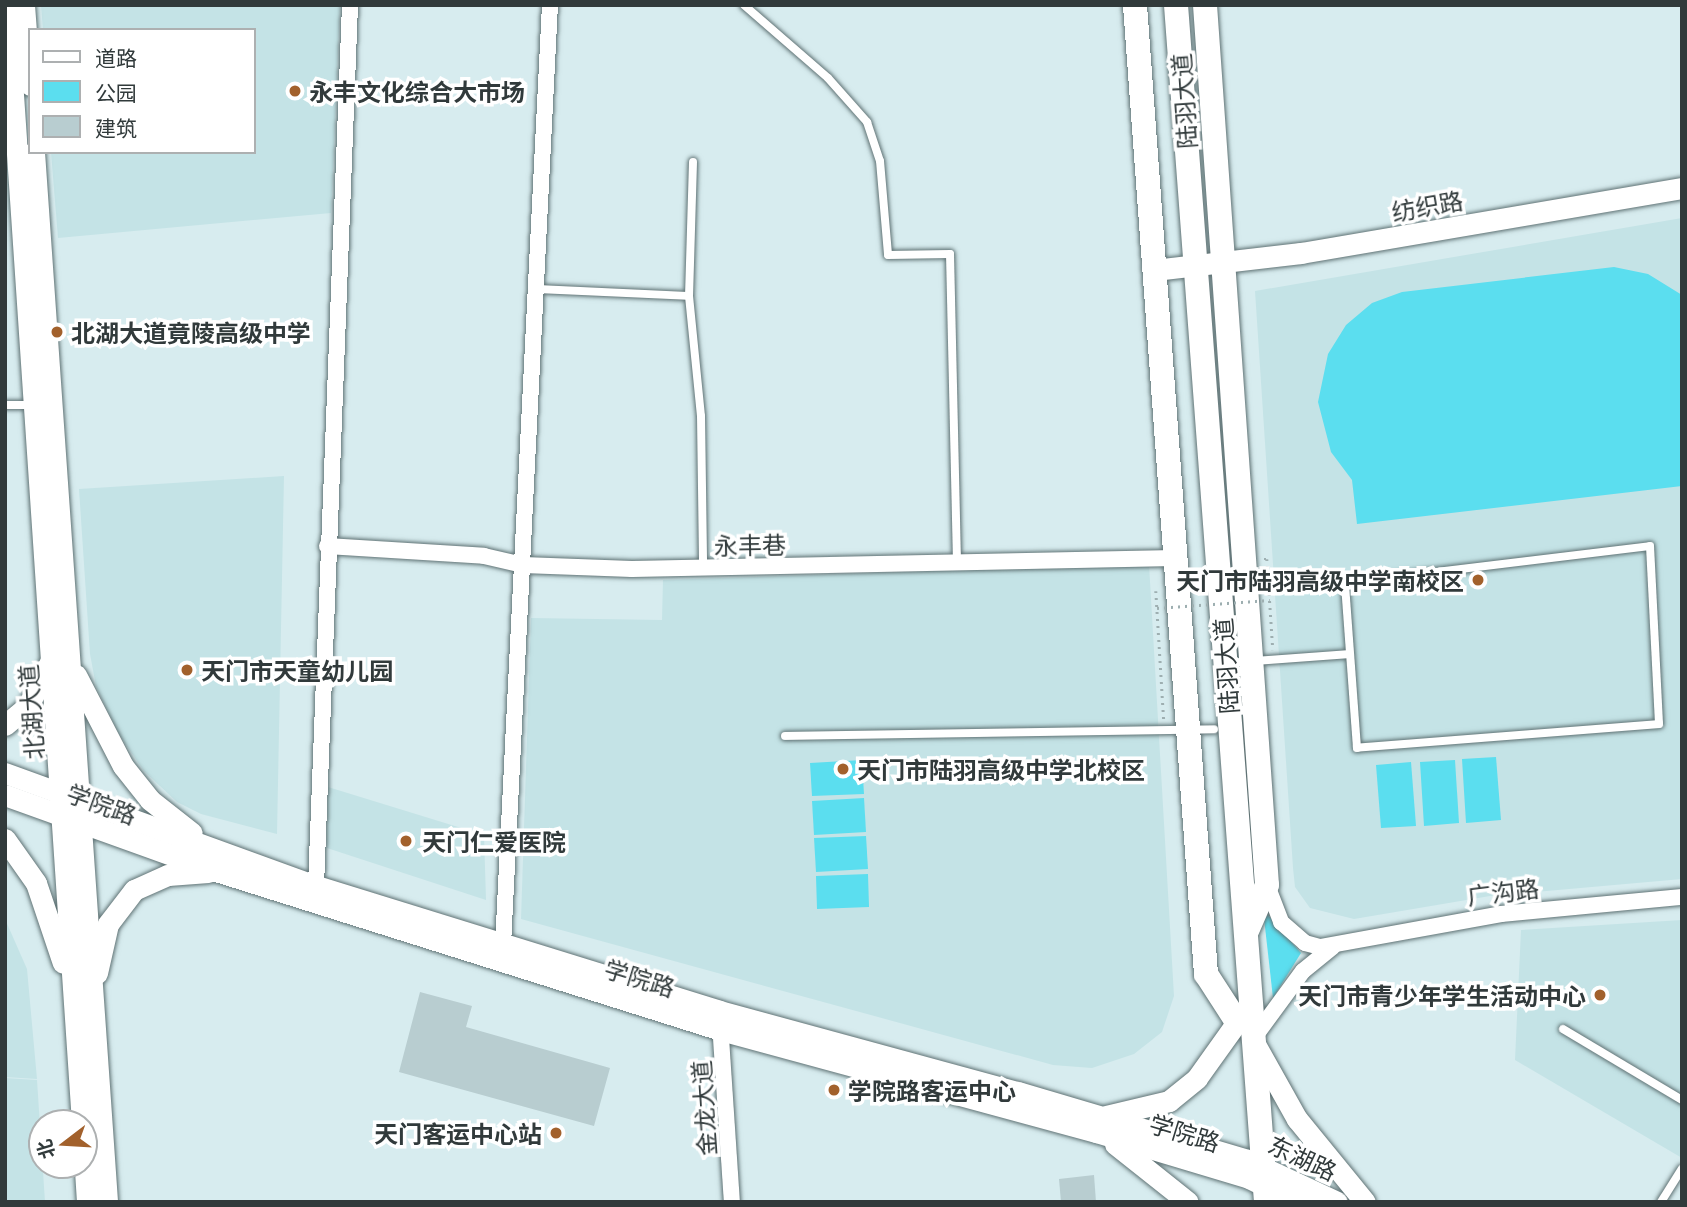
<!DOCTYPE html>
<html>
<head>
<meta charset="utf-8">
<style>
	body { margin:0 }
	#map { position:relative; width:1687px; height:1207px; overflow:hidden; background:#d7ecef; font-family:Georgia,"Noto Sans SC",serif }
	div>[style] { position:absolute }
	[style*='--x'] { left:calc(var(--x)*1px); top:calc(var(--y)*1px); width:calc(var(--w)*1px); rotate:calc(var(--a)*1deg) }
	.built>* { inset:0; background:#c4e3e6 }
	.green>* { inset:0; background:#5bdeef }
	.building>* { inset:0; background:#b8cdd0 }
	.path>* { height:2.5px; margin-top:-1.25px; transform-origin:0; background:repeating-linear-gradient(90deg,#9eafb1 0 2px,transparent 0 7px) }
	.roads { filter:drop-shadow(0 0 2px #5f7274) drop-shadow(0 0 2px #5f7274) }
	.lane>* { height:8px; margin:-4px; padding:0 4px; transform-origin:4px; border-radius:4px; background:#fff }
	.street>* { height:16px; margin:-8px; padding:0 8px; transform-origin:8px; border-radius:8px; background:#fff }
	.secondary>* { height:21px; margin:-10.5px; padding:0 10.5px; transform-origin:10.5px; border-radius:10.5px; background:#fff }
	.primary>* { height:24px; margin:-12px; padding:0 12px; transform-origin:12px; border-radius:12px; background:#fff }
	.path-bridge>* { height:2.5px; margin-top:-1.25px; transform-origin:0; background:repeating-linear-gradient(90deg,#9eafb1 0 2px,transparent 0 7px) }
	.dots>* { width:19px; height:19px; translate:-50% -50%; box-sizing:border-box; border:4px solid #fff; border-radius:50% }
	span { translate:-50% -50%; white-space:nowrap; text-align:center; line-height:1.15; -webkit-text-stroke:7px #fff; paint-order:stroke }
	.poi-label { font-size:24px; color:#313a3b; font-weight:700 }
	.left { translate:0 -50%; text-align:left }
	.right { translate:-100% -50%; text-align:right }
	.street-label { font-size:24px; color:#313a3b }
	.frame { position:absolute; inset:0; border:7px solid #313a3b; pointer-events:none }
	.legend { position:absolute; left:28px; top:28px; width:228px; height:126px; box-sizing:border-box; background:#fff; border:2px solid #adb0b1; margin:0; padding:9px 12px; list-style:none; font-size:21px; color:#313a3b }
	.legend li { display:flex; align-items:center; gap:14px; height:35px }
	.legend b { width:35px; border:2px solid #adb0b1 }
	.north { position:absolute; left:28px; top:1109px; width:70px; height:70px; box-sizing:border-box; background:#fff; border:2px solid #adb0b1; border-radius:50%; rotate:253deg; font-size:19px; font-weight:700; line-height:28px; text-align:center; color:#313a3b }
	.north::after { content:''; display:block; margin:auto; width:24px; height:32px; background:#a2612c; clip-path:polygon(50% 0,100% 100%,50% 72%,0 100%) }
</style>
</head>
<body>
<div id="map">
	<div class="built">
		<div style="clip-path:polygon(41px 5px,340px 5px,331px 213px,58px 238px,51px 152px,254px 152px,254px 30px,43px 30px)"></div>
		<div style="clip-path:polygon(1682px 218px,1682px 879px,1490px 896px,1354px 919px,1310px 908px,1295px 887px,1293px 868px,1255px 291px)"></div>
		<div style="clip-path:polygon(284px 476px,277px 834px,201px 814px,177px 802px,144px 771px,118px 733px,96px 686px,90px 654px,79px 489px)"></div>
		<div style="clip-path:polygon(1149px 564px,1174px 996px,1162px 1032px,1134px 1054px,1092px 1068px,1053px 1065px,521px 919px,531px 618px,662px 620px,663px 580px)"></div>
		<div style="clip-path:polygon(328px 787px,484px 835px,486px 900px,327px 848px)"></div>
		<div style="clip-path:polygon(5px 919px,27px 969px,37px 1079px,5px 1077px)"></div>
		<div style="clip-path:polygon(1682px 920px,1682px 1158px,1515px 1060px,1521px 930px)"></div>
		<div style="clip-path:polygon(5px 1078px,37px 1080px,45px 1202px,5px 1202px)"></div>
	</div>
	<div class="green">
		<div style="clip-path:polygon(1614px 267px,1648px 274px,1682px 295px,1682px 486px,1357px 524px,1352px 480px,1331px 452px,1318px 402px,1328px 354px,1346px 325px,1372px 303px,1402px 292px)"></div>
		<div style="clip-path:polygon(1496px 757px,1501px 820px,1466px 823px,1462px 759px)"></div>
		<div style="clip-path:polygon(862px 760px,864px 794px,812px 796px,810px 763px)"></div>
		<div style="clip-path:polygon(1455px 760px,1459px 823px,1424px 826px,1420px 762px)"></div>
		<div style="clip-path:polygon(1411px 762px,1416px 826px,1381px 828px,1376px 765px)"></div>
		<div style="clip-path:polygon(864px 798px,866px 832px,814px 835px,812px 801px)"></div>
		<div style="clip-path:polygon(866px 836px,868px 869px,816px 872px,814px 838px)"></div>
		<div style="clip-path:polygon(868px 874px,869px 907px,817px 909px,816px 876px)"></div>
		<div style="clip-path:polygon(1268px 915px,1301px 953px,1273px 998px,1264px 918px)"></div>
	</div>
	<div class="building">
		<div style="clip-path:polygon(420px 992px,472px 1006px,466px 1027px,610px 1068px,594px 1126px,399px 1072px)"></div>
		<div style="clip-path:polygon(1094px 1175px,1096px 1202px,1061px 1202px,1059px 1179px)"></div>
	</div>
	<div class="path">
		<div style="--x:1264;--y:559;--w:3;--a:0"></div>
		<div style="--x:1267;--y:559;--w:91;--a:86.2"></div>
		<div style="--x:1156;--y:591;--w:129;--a:86.5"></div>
	</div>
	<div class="roads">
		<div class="lane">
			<div style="--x:744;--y:5;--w:111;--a:41"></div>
			<div style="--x:828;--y:78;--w:59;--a:48.4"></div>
			<div style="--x:867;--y:122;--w:41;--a:71.6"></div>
			<div style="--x:880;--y:161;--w:94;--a:85.1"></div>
			<div style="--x:888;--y:255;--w:62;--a:-0.9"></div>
			<div style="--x:950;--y:254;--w:309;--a:88.7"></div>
			<div style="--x:693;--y:162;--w:134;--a:91.7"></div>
			<div style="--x:689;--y:296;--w:121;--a:84.3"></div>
			<div style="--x:701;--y:416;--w:152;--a:89.2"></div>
			<div style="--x:536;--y:289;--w:153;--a:2.6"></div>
			<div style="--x:5;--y:405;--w:26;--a:0"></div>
			<div style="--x:1650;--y:546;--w:178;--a:87.1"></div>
			<div style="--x:1659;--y:724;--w:303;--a:175.5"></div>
			<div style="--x:1357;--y:748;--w:165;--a:-94.2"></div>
			<div style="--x:1345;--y:583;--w:307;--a:-6.9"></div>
			<div style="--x:1228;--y:663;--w:122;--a:-4.2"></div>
			<div style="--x:785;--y:736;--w:429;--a:-0.9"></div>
			<div style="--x:1563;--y:1029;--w:139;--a:30.8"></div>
			<div style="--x:1661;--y:1202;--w:39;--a:-58"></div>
		</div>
		<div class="street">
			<div style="--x:327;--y:546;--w:157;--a:3.6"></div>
			<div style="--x:484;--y:556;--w:40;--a:13"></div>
			<div style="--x:523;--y:565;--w:109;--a:2.1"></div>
			<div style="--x:632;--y:569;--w:543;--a:-1.16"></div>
			<div style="--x:1267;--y:885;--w:40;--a:69"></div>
			<div style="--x:1281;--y:922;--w:32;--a:41"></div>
			<div style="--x:1305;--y:943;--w:16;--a:15"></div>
			<div style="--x:1320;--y:947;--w:184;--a:-10.3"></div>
			<div style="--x:1501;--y:914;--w:182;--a:-5.4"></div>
			<div style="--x:316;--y:886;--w:882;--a:-87.79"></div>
			<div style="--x:503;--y:945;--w:941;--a:-87.14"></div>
			<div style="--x:720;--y:1023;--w:179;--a:86.2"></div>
			<div style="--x:1253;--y:1039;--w:84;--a:-53.7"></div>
			<div style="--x:1303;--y:971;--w:38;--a:-39"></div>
		</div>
		<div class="secondary">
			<div style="--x:7;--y:5;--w:1121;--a:86.16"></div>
			<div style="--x:24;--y:5;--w:80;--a:85.7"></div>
			<div style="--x:34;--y:152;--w:1053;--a:86.02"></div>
			<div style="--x:1154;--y:270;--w:148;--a:-6.6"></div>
			<div style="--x:1301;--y:253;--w:387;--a:-9.7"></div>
			<div style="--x:76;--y:675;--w:102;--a:62.7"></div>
			<div style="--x:123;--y:766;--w:43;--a:51.5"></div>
			<div style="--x:150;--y:800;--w:53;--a:38.2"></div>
			<div style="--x:5;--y:725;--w:30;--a:-40"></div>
			<div style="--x:28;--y:706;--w:49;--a:-63.4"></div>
			<div style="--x:5;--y:773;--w:331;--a:20"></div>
			<div style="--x:316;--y:886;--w:422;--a:17.2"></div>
			<div style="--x:719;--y:1011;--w:310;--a:15.2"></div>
			<div style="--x:1018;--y:1092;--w:239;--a:16.5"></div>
			<div style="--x:1247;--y:1160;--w:99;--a:25"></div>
			<div style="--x:5;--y:795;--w:224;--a:19.8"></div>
			<div style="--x:216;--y:871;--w:529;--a:17.48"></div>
			<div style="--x:721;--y:1030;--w:389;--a:15.2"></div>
			<div style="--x:1096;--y:1132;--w:160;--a:16.7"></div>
			<div style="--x:1249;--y:1178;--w:55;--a:26.1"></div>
			<div style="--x:5;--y:839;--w:54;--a:54.8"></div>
			<div style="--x:36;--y:883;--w:84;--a:71.4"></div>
			<div style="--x:97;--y:973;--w:50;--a:-77.3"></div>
			<div style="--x:108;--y:924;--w:43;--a:-52.6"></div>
			<div style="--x:134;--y:890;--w:37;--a:-24"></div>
			<div style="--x:168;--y:875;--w:40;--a:-4.3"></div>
			<div style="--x:1255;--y:1044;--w:86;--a:60.8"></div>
			<div style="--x:1297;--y:1119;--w:107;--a:50.7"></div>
			<div style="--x:1106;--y:1116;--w:65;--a:-13.4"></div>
			<div style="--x:1169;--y:1101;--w:36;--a:-39"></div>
			<div style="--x:1197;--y:1078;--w:69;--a:-54.5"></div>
			<div style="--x:1115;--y:1144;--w:93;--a:38.5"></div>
			<div style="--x:84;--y:1154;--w:48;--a:86.4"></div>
		</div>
		<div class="primary">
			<div style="--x:1135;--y:5;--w:972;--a:85.81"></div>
			<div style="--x:1206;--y:974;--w:57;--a:57.1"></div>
			<div style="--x:1176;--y:5;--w:1200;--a:85.7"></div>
			<div style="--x:1205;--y:5;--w:882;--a:85.97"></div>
			<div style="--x:1267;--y:885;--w:52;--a:113.6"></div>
		</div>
	</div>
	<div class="path-bridge">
		<div style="--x:1157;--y:608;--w:113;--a:-4"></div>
	</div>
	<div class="dots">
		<div style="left:295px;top:91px;background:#a2612c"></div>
		<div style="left:57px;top:332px;background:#a2612c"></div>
		<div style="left:1478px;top:580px;background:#a2612c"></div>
		<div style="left:187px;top:670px;background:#a2612c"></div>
		<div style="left:843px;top:769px;background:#a2612c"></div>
		<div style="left:406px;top:841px;background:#a2612c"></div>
		<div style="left:1600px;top:995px;background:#a2612c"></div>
		<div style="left:834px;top:1090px;background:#a2612c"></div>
		<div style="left:556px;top:1133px;background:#a2612c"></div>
	</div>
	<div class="poi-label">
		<span class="left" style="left:309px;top:91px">永丰文化综合大市场</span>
		<span class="left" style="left:71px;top:332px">北湖大道竟陵高级中学</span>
		<span class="right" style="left:1464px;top:580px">天门市陆羽高级中学南校区</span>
		<span class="left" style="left:201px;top:670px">天门市天童幼儿园</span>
		<span class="left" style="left:857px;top:769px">天门市陆羽高级中学北校区</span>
		<span class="left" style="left:422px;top:841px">天门仁爱医院</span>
		<span class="right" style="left:1586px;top:995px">天门市青少年学生活动中心</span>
		<span class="left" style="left:848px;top:1090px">学院路客运中心</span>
		<span class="right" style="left:542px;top:1133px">天门客运中心站</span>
	</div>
	<div class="street-label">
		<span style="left:1183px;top:101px;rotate:-94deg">陆羽大道</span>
		<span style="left:1427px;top:205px;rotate:-10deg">纺织路</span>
		<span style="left:750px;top:544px;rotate:-1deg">永丰巷</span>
		<span style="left:1225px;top:666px;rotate:-94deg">陆羽大道</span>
		<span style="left:30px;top:712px;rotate:-94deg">北湖大道</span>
		<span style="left:102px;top:803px;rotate:20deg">学院路</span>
		<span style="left:1503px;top:891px;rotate:-7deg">广沟路</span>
		<span style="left:640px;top:977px;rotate:17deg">学院路</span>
		<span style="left:703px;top:1108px;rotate:-94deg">金龙大道</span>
		<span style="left:1185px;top:1132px;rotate:17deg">学院路</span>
		<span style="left:1303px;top:1157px;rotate:25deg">东湖路</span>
	</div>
	<div class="frame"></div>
	<ul class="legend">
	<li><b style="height:9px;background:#fff"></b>道路</li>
	<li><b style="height:19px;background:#5bdeef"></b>公园</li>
	<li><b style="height:19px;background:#b8cdd0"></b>建筑</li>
	</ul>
	<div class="north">北</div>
</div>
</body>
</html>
